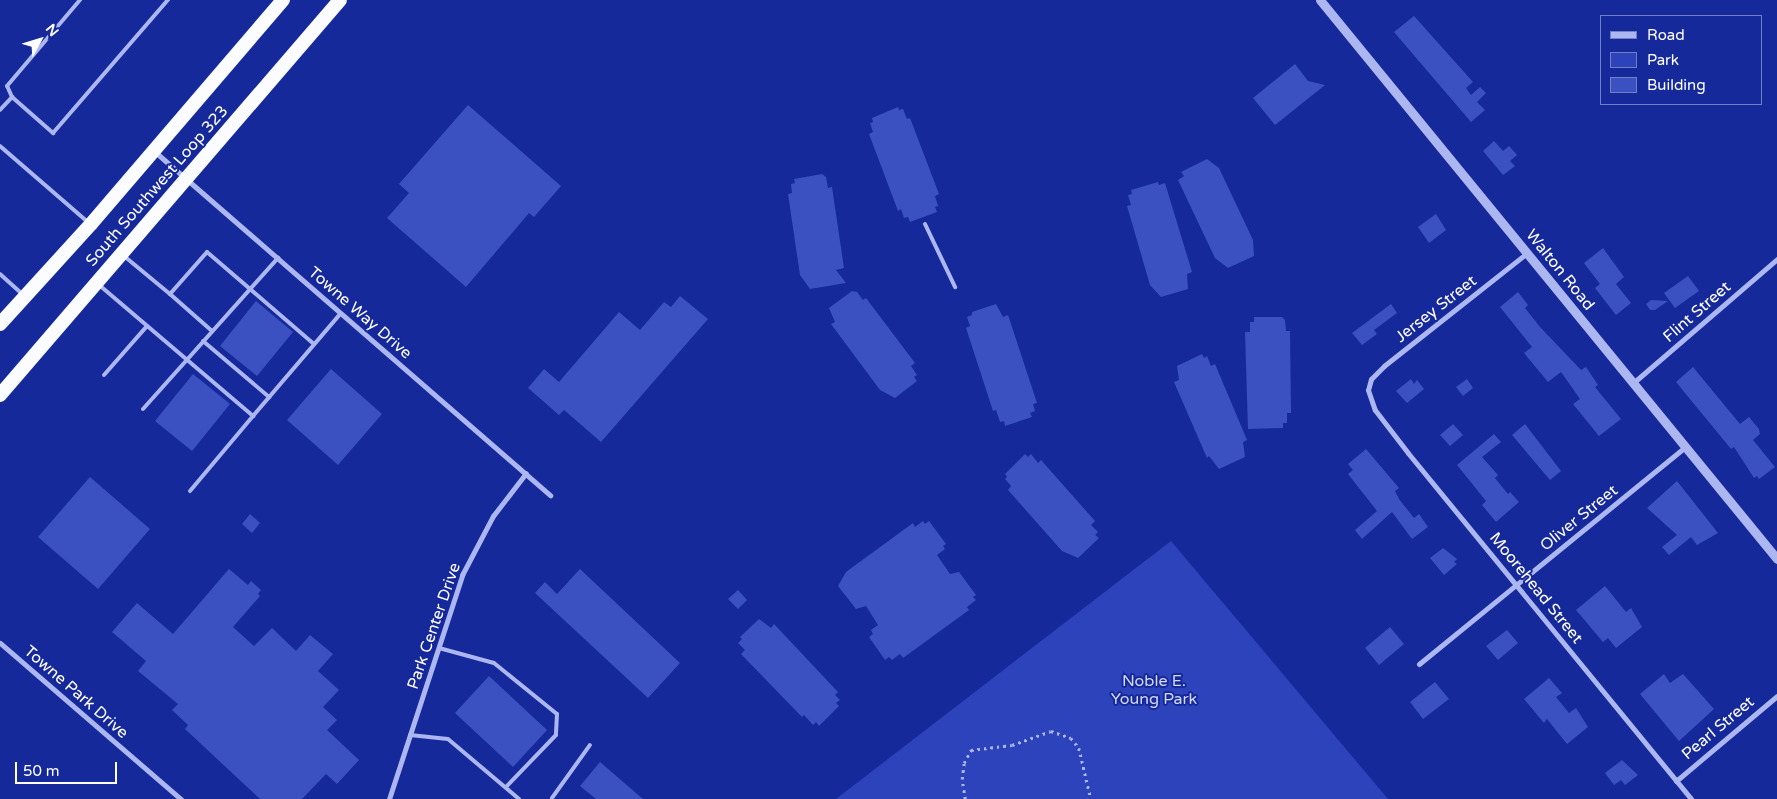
<!DOCTYPE html>
<html>
<head>
<meta charset="utf-8">
<style>
	body { margin:0 }
	#map { position:relative; width:1777px; height:799px; overflow:hidden; background:#16299b; font-family:"Varela Round",sans-serif }
	div>[style] { position:absolute }
	[style*='--x'] { left:calc(var(--x)*1px); top:calc(var(--y)*1px); width:calc(var(--w)*1px); rotate:calc(var(--a)*1deg) }
	.green>* { inset:0; background:#2d43bb }
	.building>* { inset:0; background:#3b50c1 }
	.path>* { height:2.5px; margin-top:-1.25px; transform-origin:0; background:repeating-linear-gradient(90deg,#acb7f2 0 2.5px,transparent 0 6.5px) }
	.service>* { height:4px; margin:-2px; padding:0 2px; transform-origin:2px; border-radius:2px; background:#acb7f2 }
	.minor>* { height:5px; margin:-2.5px; padding:0 2.5px; transform-origin:2.5px; border-radius:2.5px; background:#acb7f2 }
	.tertiary>* { height:9px; margin:-4.5px; padding:0 4.5px; transform-origin:4.5px; border-radius:4.5px; background:#acb7f2 }
	.trunk>* { height:14px; margin:-7px; padding:0 7px; transform-origin:7px; border-radius:7px; background:#fbfcff }
	span { translate:-50% -50%; white-space:nowrap; text-align:center; line-height:1.15; -webkit-text-stroke:4px #16299b; paint-order:stroke }
	.street-label { font-size:16px; color:#fff }
	.park-label { font-size:16px; color:#d4dafd }
	.legend { position:absolute; left:1600px; top:15px; width:162px; height:90px; box-sizing:border-box; background:#16299b; border:1px solid #737fc3; margin:0; padding:6px 9px; list-style:none; font-size:15px; color:#fff }
	.legend li { display:flex; align-items:center; gap:10px; height:25px }
	.legend b { width:25px; border:1px solid #737fc3 }
	.north { position:absolute; left:15px; top:15px; width:50px; height:50px; -webkit-text-stroke:4px #16299b; paint-order:stroke; rotate:51deg; font-size:14px; font-weight:700; line-height:20px; text-align:center; color:#fff }
	.north::after { content:''; display:block; margin:auto; width:18px; height:22px; background:#fff; clip-path:polygon(50% 0,100% 100%,50% 72%,0 100%) }
	.scale { position:absolute; left:15px; top:762px; width:102px; height:22px; box-sizing:border-box; border:2px solid #fff; border-top:0; padding-left:6px; font-size:15px; line-height:18px; white-space:nowrap; color:#fff; -webkit-text-stroke:4px #16299b; paint-order:stroke }
</style>
</head>
<body>
<div id="map">
	<div class="green">
		<div style="clip-path:polygon(1171px 541px,1388px 799px,836px 799px)"></div>
	</div>
	<div class="building">
		<div style="clip-path:polygon(1414px 16px,1473px 82px,1466px 88px,1471px 95px,1480px 87px,1486px 93px,1477px 102px,1485px 110px,1471px 122px,1394px 32px)"></div>
		<div style="clip-path:polygon(1295px 64px,1308px 81px,1325px 85px,1275px 125px,1253px 98px)"></div>
		<div style="clip-path:polygon(468px 105px,561px 186px,534px 217px,529px 213px,466px 287px,387px 218px,409px 193px,399px 184px)"></div>
		<div style="clip-path:polygon(898px 107px,899px 110px,903px 109px,907px 119px,910px 118px,939px 194px,935px 196px,938px 206px,935px 207px,937px 212px,910px 222px,908px 217px,904px 218px,901px 209px,898px 211px,869px 134px,873px 132px,870px 123px,873px 122px,872px 118px)"></div>
		<div style="clip-path:polygon(1494px 141px,1503px 151px,1509px 146px,1517px 155px,1510px 161px,1515px 166px,1503px 175px,1483px 151px)"></div>
		<div style="clip-path:polygon(1207px 159px,1219px 168px,1253px 240px,1254px 256px,1228px 268px,1215px 258px,1178px 180px,1184px 176px,1181px 172px)"></div>
		<div style="clip-path:polygon(822px 174px,826px 177px,828px 188px,832px 187px,844px 268px,836px 270px,846px 283px,810px 289px,800px 275px,788px 194px,792px 193px,791px 184px,795px 183px,794px 179px)"></div>
		<div style="clip-path:polygon(1158px 182px,1159px 185px,1165px 183px,1192px 272px,1187px 274px,1188px 289px,1161px 297px,1150px 285px,1127px 206px,1131px 205px,1128px 195px,1132px 194px,1131px 190px)"></div>
		<div style="clip-path:polygon(1436px 214px,1446px 230px,1429px 243px,1418px 227px)"></div>
		<div style="clip-path:polygon(1603px 248px,1624px 277px,1616px 284px,1631px 303px,1616px 315px,1595px 288px,1600px 284px,1584px 263px)"></div>
		<div style="clip-path:polygon(1688px 276px,1699px 291px,1675px 308px,1664px 293px)"></div>
		<div style="clip-path:polygon(852px 291px,857px 292px,863px 300px,866px 298px,915px 363px,911px 366px,917px 375px,914px 377px,917px 381px,895px 398px,880px 390px,831px 324px,835px 322px,829px 308px)"></div>
		<div style="clip-path:polygon(1518px 292px,1528px 305px,1525px 308px,1540px 327px,1581px 370px,1586px 367px,1598px 385px,1595px 387px,1621px 419px,1599px 436px,1573px 404px,1580px 399px,1561px 372px,1548px 382px,1524px 353px,1532px 347px,1500px 307px)"></div>
		<div style="clip-path:polygon(680px 296px,708px 319px,601px 442px,564px 410px,559px 415px,528px 388px,544px 369px,559px 382px,619px 312px,640px 330px,664px 302px,671px 307px)"></div>
		<div style="clip-path:polygon(1651px 300px,1668px 301px,1655px 310px,1650px 310px,1646px 304px)"></div>
		<div style="clip-path:polygon(256px 301px,293px 332px,257px 376px,220px 346px)"></div>
		<div style="clip-path:polygon(996px 304px,1003px 317px,1008px 315px,1037px 403px,1033px 404px,1035px 411px,1030px 413px,1032px 417px,1005px 426px,1004px 421px,1000px 422px,996px 410px,993px 411px,966px 328px,970px 326px,967px 317px,972px 315px,972px 312px)"></div>
		<div style="clip-path:polygon(1391px 304px,1397px 313px,1374px 330px,1377px 334px,1362px 345px,1352px 333px)"></div>
		<div style="clip-path:polygon(1254px 317px,1282px 317px,1285px 320px,1286px 331px,1290px 331px,1291px 413px,1287px 413px,1287px 423px,1283px 423px,1283px 428px,1248px 429px,1245px 332px,1250px 332px,1250px 322px,1254px 322px)"></div>
		<div style="clip-path:polygon(1202px 354px,1204px 358px,1207px 356px,1211px 366px,1215px 364px,1247px 440px,1243px 442px,1245px 457px,1219px 469px,1209px 456px,1207px 458px,1174px 382px,1179px 380px,1177px 366px)"></div>
		<div style="clip-path:polygon(1693px 367px,1740px 424px,1749px 417px,1759px 429px,1760px 434px,1753px 440px,1775px 467px,1759px 479px,1757px 476px,1754px 478px,1734px 447px,1731px 449px,1676px 382px)"></div>
		<div style="clip-path:polygon(331px 369px,382px 414px,338px 465px,287px 420px)"></div>
		<div style="clip-path:polygon(193px 374px,230px 404px,192px 451px,155px 421px)"></div>
		<div style="clip-path:polygon(1411px 379px,1414px 384px,1417px 380px,1424px 389px,1407px 403px,1396px 391px)"></div>
		<div style="clip-path:polygon(1467px 379px,1473px 388px,1463px 396px,1456px 387px)"></div>
		<div style="clip-path:polygon(1453px 424px,1463px 435px,1450px 446px,1440px 435px)"></div>
		<div style="clip-path:polygon(1525px 424px,1561px 471px,1550px 480px,1512px 435px)"></div>
		<div style="clip-path:polygon(1494px 434px,1501px 442px,1482px 457px,1498px 475px,1495px 478px,1508px 494px,1510px 492px,1519px 502px,1496px 522px,1482px 505px,1486px 501px,1457px 465px)"></div>
		<div style="clip-path:polygon(1366px 449px,1399px 488px,1395px 491px,1399px 499px,1414px 518px,1419px 514px,1428px 527px,1412px 539px,1392px 512px,1362px 539px,1355px 530px,1377px 511px,1348px 474px,1353px 470px,1348px 464px)"></div>
		<div style="clip-path:polygon(1025px 454px,1028px 457px,1031px 454px,1038px 463px,1041px 460px,1095px 521px,1091px 525px,1098px 532px,1095px 535px,1099px 538px,1078px 558px,1062px 551px,1008px 490px,1011px 486px,1005px 479px,1007px 477px,1005px 474px)"></div>
		<div style="clip-path:polygon(90px 477px,150px 529px,98px 589px,38px 537px)"></div>
		<div style="clip-path:polygon(1677px 481px,1718px 533px,1697px 545px,1691px 537px,1669px 555px,1662px 547px,1677px 535px,1647px 508px)"></div>
		<div style="clip-path:polygon(250px 514px,260px 523px,252px 533px,242px 524px)"></div>
		<div style="clip-path:polygon(923px 521px,925px 524px,929px 521px,946px 544px,943px 546px,945px 549px,937px 555px,950px 574px,959px 572px,976px 595px,973px 597px,976px 600px,967px 607px,969px 610px,903px 658px,900px 654px,892px 660px,889px 657px,885px 660px,869px 637px,873px 634px,871px 630px,878px 625px,866px 606px,856px 609px,838px 586px,846px 572px,913px 523px,915px 527px)"></div>
		<div style="clip-path:polygon(1443px 548px,1457px 559px,1454px 562px,1457px 564px,1444px 575px,1430px 558px)"></div>
		<div style="clip-path:polygon(229px 569px,248px 585px,251px 581px,261px 590px,258px 594px,260px 596px,233px 627px,254px 646px,272px 628px,296px 651px,310px 635px,333px 654px,318px 671px,339px 690px,323px 707px,337px 720px,327px 730px,359px 760px,337px 784px,326px 774px,302px 799px,260px 799px,185px 729px,188px 725px,172px 710px,178px 704px,138px 671px,146px 661px,112px 632px,137px 603px,173px 634px)"></div>
		<div style="clip-path:polygon(580px 569px,680px 663px,648px 698px,535px 593px,545px 582px,557px 594px)"></div>
		<div style="clip-path:polygon(1605px 586px,1626px 612px,1631px 608px,1642px 627px,1616px 648px,1608px 638px,1603px 642px,1576px 610px)"></div>
		<div style="clip-path:polygon(738px 590px,747px 600px,738px 609px,728px 599px)"></div>
		<div style="clip-path:polygon(759px 619px,771px 628px,774px 624px,838px 692px,835px 695px,840px 700px,836px 703px,839px 706px,819px 726px,816px 722px,813px 725px,804px 715px,802px 717px,741px 654px,745px 650px,738px 643px,742px 639px,740px 637px)"></div>
		<div style="clip-path:polygon(1390px 627px,1404px 644px,1379px 665px,1365px 648px)"></div>
		<div style="clip-path:polygon(1507px 630px,1518px 643px,1498px 660px,1486px 646px)"></div>
		<div style="clip-path:polygon(1664px 674px,1670px 683px,1683px 674px,1714px 709px,1679px 741px,1640px 694px)"></div>
		<div style="clip-path:polygon(489px 676px,547px 730px,513px 767px,455px 713px)"></div>
		<div style="clip-path:polygon(1549px 678px,1562px 693px,1556px 697px,1569px 713px,1576px 708px,1588px 727px,1567px 744px,1547px 719px,1544px 723px,1524px 699px)"></div>
		<div style="clip-path:polygon(1435px 682px,1449px 699px,1423px 719px,1410px 702px)"></div>
		<div style="clip-path:polygon(1622px 760px,1638px 775px,1625px 785px,1621px 780px,1614px 785px,1605px 773px)"></div>
		<div style="clip-path:polygon(600px 762px,643px 799px,596px 799px,580px 786px)"></div>
	</div>
	<div class="path">
		<div style="--x:965;--y:799;--w:20;--a:-99"></div>
		<div style="--x:962;--y:779;--w:16;--a:-83"></div>
		<div style="--x:964;--y:763;--w:15;--a:-62"></div>
		<div style="--x:971;--y:750;--w:41;--a:-7"></div>
		<div style="--x:1012;--y:745;--w:41;--a:-19.7"></div>
		<div style="--x:1051;--y:731;--w:21;--a:19"></div>
		<div style="--x:1071;--y:738;--w:13;--a:51"></div>
		<div style="--x:1079;--y:748;--w:52;--a:76.8"></div>
	</div>
	<div class="service">
		<div style="--x:12;--y:97;--w:55;--a:41.3"></div>
		<div style="--x:53;--y:133;--w:176;--a:-49.2"></div>
		<div style="--x:0;--y:110;--w:18;--a:-47"></div>
		<div style="--x:12;--y:97;--w:12;--a:-114"></div>
		<div style="--x:7;--y:86;--w:113;--a:-49.7"></div>
		<div style="--x:0;--y:146;--w:118;--a:40.9"></div>
		<div style="--x:925;--y:224;--w:70;--a:64.5"></div>
		<div style="--x:124;--y:256;--w:60;--a:39.6"></div>
		<div style="--x:0;--y:274;--w:31;--a:42"></div>
		<div style="--x:98;--y:284;--w:204;--a:40.4"></div>
		<div style="--x:253;--y:416;--w:98;--a:130"></div>
		<div style="--x:212;--y:331;--w:56;--a:-138.6"></div>
		<div style="--x:170;--y:294;--w:56;--a:-48.6"></div>
		<div style="--x:207;--y:252;--w:141;--a:40.7"></div>
		<div style="--x:203;--y:341;--w:87;--a:40.3"></div>
		<div style="--x:104;--y:375;--w:65;--a:-48.7"></div>
		<div style="--x:143;--y:409;--w:203;--a:-48.2"></div>
		<div style="--x:253;--y:416;--w:135;--a:-49.5"></div>
		<div style="--x:439;--y:648;--w:57;--a:15.3"></div>
		<div style="--x:494;--y:663;--w:81;--a:39"></div>
		<div style="--x:557;--y:714;--w:21;--a:93"></div>
		<div style="--x:556;--y:735;--w:72;--a:133.9"></div>
		<div style="--x:410;--y:735;--w:38;--a:6"></div>
		<div style="--x:448;--y:739;--w:93;--a:40.2"></div>
		<div style="--x:552;--y:798;--w:65;--a:-54.4"></div>
	</div>
	<div class="minor">
		<div style="--x:154;--y:151;--w:525;--a:40.98"></div>
		<div style="--x:1527;--y:253;--w:182;--a:141.7"></div>
		<div style="--x:1384;--y:366;--w:18;--a:135"></div>
		<div style="--x:1371;--y:379;--w:11;--a:105"></div>
		<div style="--x:1368;--y:390;--w:21;--a:71"></div>
		<div style="--x:1375;--y:410;--w:54;--a:52.5"></div>
		<div style="--x:1408;--y:453;--w:447;--a:50.7"></div>
		<div style="--x:1633;--y:383;--w:190;--a:-40.7"></div>
		<div style="--x:0;--y:643;--w:239;--a:40.8"></div>
		<div style="--x:1419;--y:664;--w:343;--a:-39.2"></div>
		<div style="--x:1676;--y:781;--w:132;--a:-40.1"></div>
		<div style="--x:389;--y:799;--w:236;--a:-71.9"></div>
		<div style="--x:462;--y:575;--w:67;--a:-62.3"></div>
		<div style="--x:493;--y:516;--w:54;--a:-52.5"></div>
	</div>
	<div class="tertiary">
		<div style="--x:1320;--y:0;--w:722;--a:50.73"></div>
	</div>
	<div class="trunk">
		<div style="--x:0;--y:324;--w:135;--a:-47.7"></div>
		<div style="--x:91;--y:224;--w:295;--a:-49.4"></div>
		<div style="--x:0;--y:395;--w:521;--a:-49.28"></div>
	</div>
	<div class="street-label">
		<span style="left:157px;top:186px;rotate:-49deg">South Southwest Loop 323</span>
		<span style="left:1560px;top:270px;rotate:51deg">Walton Road</span>
		<span style="left:1436px;top:309px;rotate:-38deg">Jersey Street</span>
		<span style="left:1697px;top:312px;rotate:-41deg">Flint Street</span>
		<span style="left:360px;top:313px;rotate:41deg">Towne Way Drive</span>
		<span style="left:1579px;top:518px;rotate:-39deg">Oliver Street</span>
		<span style="left:1536px;top:588px;rotate:51deg">Moorehead Street</span>
		<span style="left:434px;top:626px;rotate:-71deg">Park Center Drive</span>
		<span style="left:76px;top:692px;rotate:41deg">Towne Park Drive</span>
		<span style="left:1718px;top:728px;rotate:-40deg">Pearl Street</span>
	</div>
	<div class="park-label">
		<span style="left:1154px;top:690px">Noble E.<br>Young Park</span>
	</div>
	<ul class="legend">
	<li><b style="height:6px;background:#acb7f2"></b>Road</li>
	<li><b style="height:14px;background:#2d43bb"></b>Park</li>
	<li><b style="height:14px;background:#3b50c1"></b>Building</li>
	</ul>
	<div class="north">N</div>
	<div class="scale">50 m</div>
</div>
</body>
</html>
